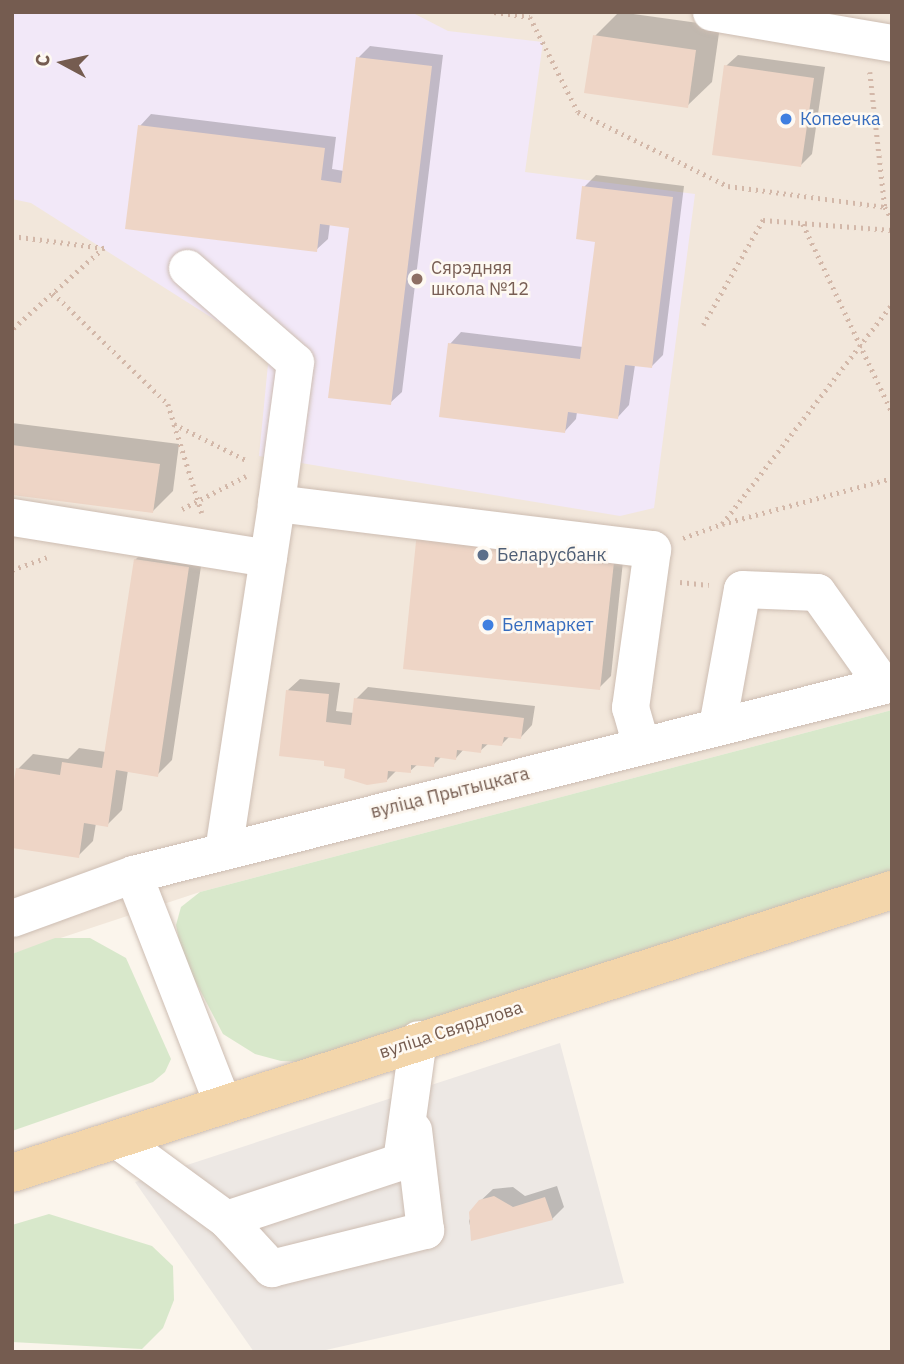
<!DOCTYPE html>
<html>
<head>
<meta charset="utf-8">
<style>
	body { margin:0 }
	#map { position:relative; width:904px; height:1364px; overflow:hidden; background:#fbf5ec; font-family:"IBM Plex Sans",sans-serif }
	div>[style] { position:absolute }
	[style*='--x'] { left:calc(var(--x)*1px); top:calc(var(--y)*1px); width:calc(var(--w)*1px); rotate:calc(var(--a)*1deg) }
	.residential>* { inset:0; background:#f2e7db }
	.industrial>* { inset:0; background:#ede8e4 }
	.education>* { inset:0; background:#f2e8f8 }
	.green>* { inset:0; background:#d8e8cb }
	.shadow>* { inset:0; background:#0003 }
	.building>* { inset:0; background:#eed5c6 }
	.path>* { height:4.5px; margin-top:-2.25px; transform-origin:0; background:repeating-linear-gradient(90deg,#d3b8a9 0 2px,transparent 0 7px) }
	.roads { filter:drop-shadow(0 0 2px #cdbdb2) drop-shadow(0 0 2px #cdbdb2) }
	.minor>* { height:37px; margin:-18.5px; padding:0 18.5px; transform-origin:18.5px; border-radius:18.5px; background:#fff }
	.major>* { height:38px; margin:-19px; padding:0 19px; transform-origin:19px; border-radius:19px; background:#f3d6ab }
	.dots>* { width:19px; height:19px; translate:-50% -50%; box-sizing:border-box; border:4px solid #fef9f2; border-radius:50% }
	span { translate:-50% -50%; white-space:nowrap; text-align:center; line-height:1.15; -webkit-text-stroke:5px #fef9f2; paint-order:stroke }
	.shop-label { font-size:18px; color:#366cbe }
	.left { translate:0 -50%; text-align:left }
	.education-label { font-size:18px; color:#785e54 }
	.service-label { font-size:18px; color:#4e5e75 }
	.street-label { font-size:18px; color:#755c50 }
	.frame { position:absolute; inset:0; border:14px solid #755c50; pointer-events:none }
	.north { position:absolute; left:28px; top:28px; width:70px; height:70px; -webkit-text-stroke:5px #fef9f2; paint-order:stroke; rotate:278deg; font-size:19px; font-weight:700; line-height:28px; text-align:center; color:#755c50 }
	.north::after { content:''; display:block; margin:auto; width:24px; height:32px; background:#755c50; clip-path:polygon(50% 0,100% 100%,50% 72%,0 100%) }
</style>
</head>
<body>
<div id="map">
	<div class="residential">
		<div style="clip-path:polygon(12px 12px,892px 12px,892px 710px,200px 892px,12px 954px)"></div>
	</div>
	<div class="industrial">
		<div style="clip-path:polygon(560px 1043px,624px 1283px,317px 1352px,254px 1352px,135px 1182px)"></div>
	</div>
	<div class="education">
		<div style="clip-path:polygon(12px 12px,411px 12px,448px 31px,543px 42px,525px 172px,695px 194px,654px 508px,620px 516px,259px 456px,269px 354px,31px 203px,12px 199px)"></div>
	</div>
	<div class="green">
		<div style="clip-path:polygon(892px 710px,892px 873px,307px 1062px,281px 1061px,255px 1054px,223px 1034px,182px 956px,176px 925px,181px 907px,200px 892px)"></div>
		<div style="clip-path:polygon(55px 938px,90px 938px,126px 958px,171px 1059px,165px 1072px,153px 1082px,12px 1131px,12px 954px)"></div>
		<div style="clip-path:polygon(49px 1214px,152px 1246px,173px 1266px,174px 1300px,163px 1328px,142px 1349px,12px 1342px,12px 1225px)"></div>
	</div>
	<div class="shadow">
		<div style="clip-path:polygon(619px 12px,720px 26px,712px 82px,687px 106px,595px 36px)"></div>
		<div style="clip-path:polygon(370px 46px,443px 55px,402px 392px,390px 403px,351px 226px,330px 223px,328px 239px,316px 250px,140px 126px,151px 114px,336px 137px,332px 169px,344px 171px,358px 58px)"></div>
		<div style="clip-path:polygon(738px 55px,825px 67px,812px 154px,801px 165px,726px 66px)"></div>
		<div style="clip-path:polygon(596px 175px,684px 186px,663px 355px,651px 367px,635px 365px,629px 405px,618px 417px,577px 412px,576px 419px,565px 431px,450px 344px,461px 332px,583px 347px,597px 240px,584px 187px)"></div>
		<div style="clip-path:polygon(12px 423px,179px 444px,173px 491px,153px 511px,12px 493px)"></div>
		<div style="clip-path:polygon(625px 542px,611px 676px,599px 688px,405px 667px)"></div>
		<div style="clip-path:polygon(150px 545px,203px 553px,172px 760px,157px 775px,128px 770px,122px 810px,107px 825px,96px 823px,93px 841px,78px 856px,18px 769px,33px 754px,68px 759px,79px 748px,106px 752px,135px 560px)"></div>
		<div style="clip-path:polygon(300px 679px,340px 683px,336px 711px,354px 713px,356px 699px,368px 687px,535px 706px,532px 725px,521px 737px,510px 736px,502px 744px,489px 743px,480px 751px,464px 749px,456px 758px,442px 756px,433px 765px,418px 764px,410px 771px,397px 770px,386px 781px,326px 760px,288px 690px)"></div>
		<div style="clip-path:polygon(557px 1186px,564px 1207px,552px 1219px,473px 1239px,469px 1221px,475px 1206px,493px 1189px,513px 1187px,525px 1196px)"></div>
	</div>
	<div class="building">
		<div style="clip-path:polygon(593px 35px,696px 50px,688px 108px,584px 93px)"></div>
		<div style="clip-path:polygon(356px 57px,432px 66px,391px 405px,328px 398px,349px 228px,320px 224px,317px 252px,125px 229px,138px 125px,325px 148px,321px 180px,341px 183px)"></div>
		<div style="clip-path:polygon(724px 65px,814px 78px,801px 167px,712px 155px)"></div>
		<div style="clip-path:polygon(582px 186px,673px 197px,652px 368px,625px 365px,618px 419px,568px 412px,565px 433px,439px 417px,448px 343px,580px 359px,595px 242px,576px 239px)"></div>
		<div style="clip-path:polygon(12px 445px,160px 464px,153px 513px,12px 495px)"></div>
		<div style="clip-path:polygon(417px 532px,615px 553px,600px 690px,403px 669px)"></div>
		<div style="clip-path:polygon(134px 559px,189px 567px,158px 777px,116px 770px,108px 827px,84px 823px,79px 858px,12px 848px,12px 793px,16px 768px,60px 775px,62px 762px,102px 768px)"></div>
		<div style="clip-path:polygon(286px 690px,329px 694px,326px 722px,351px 725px,354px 698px,524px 718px,521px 739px,504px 737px,502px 746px,482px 744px,481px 753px,457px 750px,456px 760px,435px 757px,434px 767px,411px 765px,411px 773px,388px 771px,387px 782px,367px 785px,344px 778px,345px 769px,324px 766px,324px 761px,279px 756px)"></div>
		<div style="clip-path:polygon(494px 1196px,513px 1207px,545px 1197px,553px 1220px,471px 1241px,469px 1212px,479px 1200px)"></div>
	</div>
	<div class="path">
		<div style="--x:494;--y:12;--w:36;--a:8"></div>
		<div style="--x:530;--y:17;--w:106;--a:63.2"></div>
		<div style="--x:578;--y:112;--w:167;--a:26.3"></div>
		<div style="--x:728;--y:186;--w:158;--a:7.6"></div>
		<div style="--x:870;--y:72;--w:136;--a:83.7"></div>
		<div style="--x:885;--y:207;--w:14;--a:60"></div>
		<div style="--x:803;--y:224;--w:208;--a:64.7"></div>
		<div style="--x:12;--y:236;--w:93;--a:7.4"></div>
		<div style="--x:104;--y:248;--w:123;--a:138.3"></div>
		<div style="--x:53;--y:293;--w:160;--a:44"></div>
		<div style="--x:168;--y:404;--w:114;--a:72.7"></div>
		<div style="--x:703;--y:325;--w:121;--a:-60.3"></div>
		<div style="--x:763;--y:220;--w:129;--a:4.4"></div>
		<div style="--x:174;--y:424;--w:83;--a:26.6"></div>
		<div style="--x:182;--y:509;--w:72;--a:-27.3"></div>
		<div style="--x:722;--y:524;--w:278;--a:-52.3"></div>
		<div style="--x:683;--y:538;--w:41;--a:-19.7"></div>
		<div style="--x:722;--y:524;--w:176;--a:-15.1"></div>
		<div style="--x:12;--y:570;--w:37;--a:-20"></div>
		<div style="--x:680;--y:582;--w:29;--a:6"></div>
	</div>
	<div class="roads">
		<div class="minor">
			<div style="--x:711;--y:12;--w:184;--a:9.7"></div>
			<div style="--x:187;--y:268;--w:143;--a:41"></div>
			<div style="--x:295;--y:362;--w:142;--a:97.7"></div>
			<div style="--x:12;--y:517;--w:259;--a:9.1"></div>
			<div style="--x:717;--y:726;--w:139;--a:-79.7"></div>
			<div style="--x:742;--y:589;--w:75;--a:2.3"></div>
			<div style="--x:817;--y:592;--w:114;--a:54.6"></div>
			<div style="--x:223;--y:851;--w:352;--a:-81.3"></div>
			<div style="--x:276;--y:503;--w:379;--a:7"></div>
			<div style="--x:652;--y:549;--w:160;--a:97.9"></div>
			<div style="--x:630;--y:707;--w:40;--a:74"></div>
			<div style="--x:133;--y:874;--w:248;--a:68.7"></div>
			<div style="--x:12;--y:918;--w:129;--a:-20"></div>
			<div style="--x:133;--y:874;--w:783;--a:-14.13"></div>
			<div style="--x:118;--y:1140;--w:134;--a:36.2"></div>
			<div style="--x:226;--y:1219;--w:184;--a:-18.3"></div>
			<div style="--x:401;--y:1161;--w:123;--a:-82.1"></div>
			<div style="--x:226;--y:1219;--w:67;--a:47.4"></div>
			<div style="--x:271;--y:1268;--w:159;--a:-13.9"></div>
			<div style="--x:425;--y:1230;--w:101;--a:-96.8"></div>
		</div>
		<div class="major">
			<div style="--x:12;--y:1173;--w:924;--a:-17.83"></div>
		</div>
	</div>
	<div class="dots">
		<div style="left:786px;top:119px;background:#3f7fe0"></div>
		<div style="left:417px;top:279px;background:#8d6e63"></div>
		<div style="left:483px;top:555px;background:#5c6f8a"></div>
		<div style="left:488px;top:625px;background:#3f7fe0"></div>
	</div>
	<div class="shop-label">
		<span class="left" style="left:800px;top:119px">Копеечка</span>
		<span class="left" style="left:502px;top:625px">Белмаркет</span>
	</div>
	<div class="education-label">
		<span class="left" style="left:431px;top:279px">Сярэдняя<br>школа №12</span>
	</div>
	<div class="service-label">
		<span class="left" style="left:497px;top:555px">Беларусбанк</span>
	</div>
	<div class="street-label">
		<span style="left:450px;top:793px;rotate:-14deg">вуліца Прытыцкага</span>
		<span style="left:451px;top:1030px;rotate:-18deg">вуліца Свярдлова</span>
	</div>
	<div class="frame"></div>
	<div class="north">С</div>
</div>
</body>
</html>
